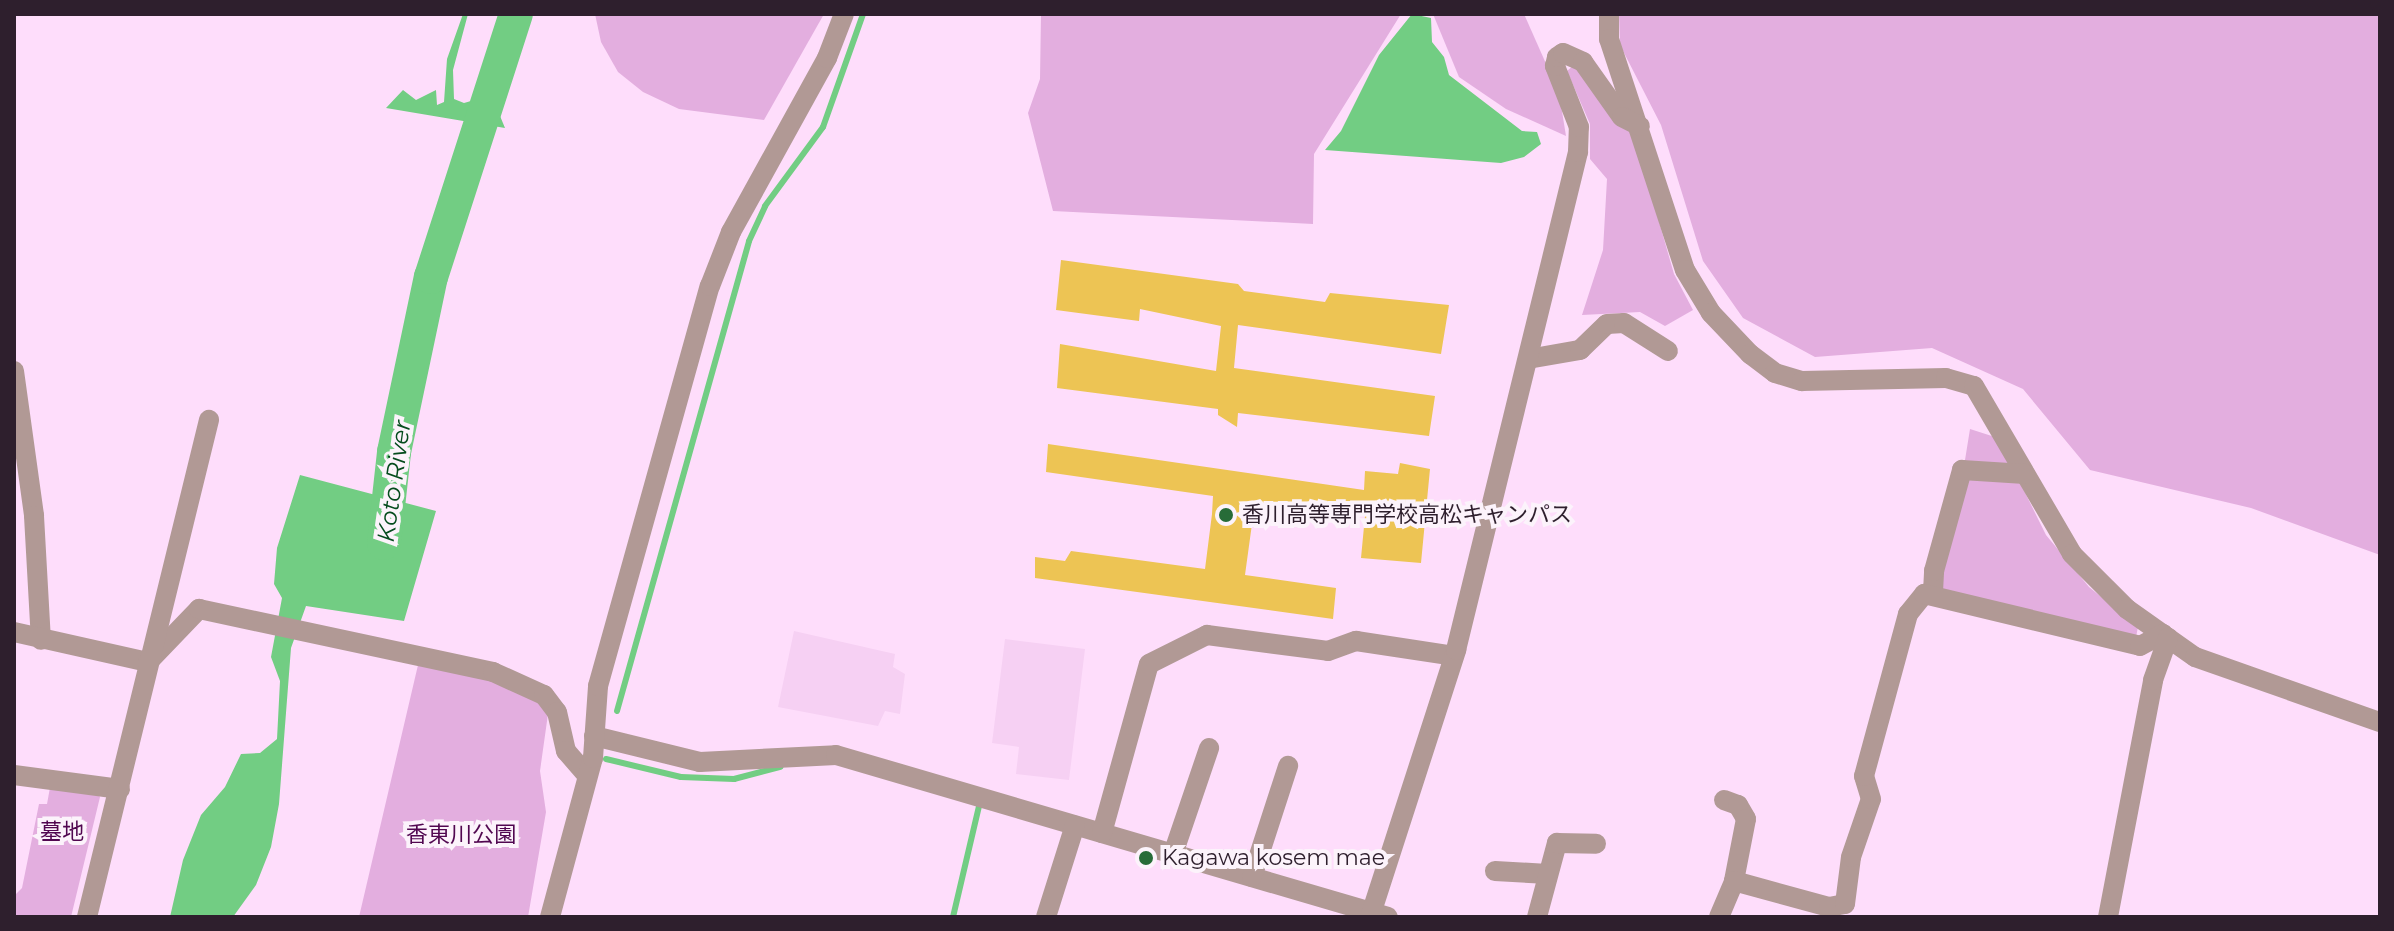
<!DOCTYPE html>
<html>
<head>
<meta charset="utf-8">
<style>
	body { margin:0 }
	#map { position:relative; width:2394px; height:931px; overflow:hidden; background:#feddfb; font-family:Montserrat,"Noto Sans JP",sans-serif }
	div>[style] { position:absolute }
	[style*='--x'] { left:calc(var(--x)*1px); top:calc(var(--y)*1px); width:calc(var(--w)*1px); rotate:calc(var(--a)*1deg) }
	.built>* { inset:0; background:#f6d0f3 }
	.green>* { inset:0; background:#e3aedf }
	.water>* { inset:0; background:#72cd83 }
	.stream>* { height:6px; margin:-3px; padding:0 3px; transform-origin:3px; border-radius:3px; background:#72cd83 }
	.river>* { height:34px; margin:-17px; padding:0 17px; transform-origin:17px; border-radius:17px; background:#72cd83 }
	.building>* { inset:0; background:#edc454 }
	.minor>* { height:20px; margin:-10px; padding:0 10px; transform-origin:10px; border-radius:10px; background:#b19995 }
	.dots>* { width:22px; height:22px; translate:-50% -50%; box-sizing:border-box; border:4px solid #fcf3fb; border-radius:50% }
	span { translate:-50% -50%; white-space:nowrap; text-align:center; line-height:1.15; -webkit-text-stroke:8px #fcf3fb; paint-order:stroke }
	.poi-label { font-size:22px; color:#2e1f2d }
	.left { translate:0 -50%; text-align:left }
	.park-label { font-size:22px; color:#510750 }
	.water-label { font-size:24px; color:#054c1d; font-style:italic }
	.frame { position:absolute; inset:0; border:16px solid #2e1f2d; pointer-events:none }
</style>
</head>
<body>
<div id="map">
	<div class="built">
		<div style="clip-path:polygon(794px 631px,895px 654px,893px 667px,905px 674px,900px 714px,885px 711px,878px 726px,778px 707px)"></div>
		<div style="clip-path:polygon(1005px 639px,1085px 649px,1069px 780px,1016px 774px,1019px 747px,992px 743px)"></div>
	</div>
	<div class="green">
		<div style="clip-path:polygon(595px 14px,824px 14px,764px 120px,679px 109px,643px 92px,618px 72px,601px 42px)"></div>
		<div style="clip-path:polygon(1041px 14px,1401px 14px,1314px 154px,1313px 224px,1053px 211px,1028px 113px,1040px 79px)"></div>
		<div style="clip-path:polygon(1433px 14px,1524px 14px,1559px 93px,1566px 136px,1506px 109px,1459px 77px)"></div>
		<div style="clip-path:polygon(1619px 14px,2380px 14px,2380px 555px,2251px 508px,2090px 470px,2023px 389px,1932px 348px,1815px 357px,1743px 318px,1703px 261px,1661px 125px,1620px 45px)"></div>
		<div style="clip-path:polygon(1574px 65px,1635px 138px,1674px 274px,1693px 310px,1665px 326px,1640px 312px,1582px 315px,1603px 250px,1607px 179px,1590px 159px,1590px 124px,1567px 71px)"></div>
		<div style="clip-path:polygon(1970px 429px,1998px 438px,2046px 535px,2089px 587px,2138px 627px,2136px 637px,1943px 589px,1938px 574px,1960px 491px)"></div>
		<div style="clip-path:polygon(418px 665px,471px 673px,533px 697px,548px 714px,540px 771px,546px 812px,528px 917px,359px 917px)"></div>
		<div style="clip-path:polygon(51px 782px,95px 789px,100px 797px,71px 917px,14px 917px,14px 896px,22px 888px,39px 804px,47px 804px)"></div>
	</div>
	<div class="water">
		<div style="clip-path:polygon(463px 14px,468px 14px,453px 70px,454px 99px,464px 103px,478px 99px,500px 56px,513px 14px,524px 14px,493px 99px,505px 128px,386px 108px,403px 90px,416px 100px,436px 90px,437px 105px,444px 102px,447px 59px)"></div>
		<div style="clip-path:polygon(1412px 14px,1431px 18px,1432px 42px,1444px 57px,1449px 75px,1522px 131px,1537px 132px,1541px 144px,1524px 157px,1501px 163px,1325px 150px,1341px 131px,1379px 55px)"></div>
		<div style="clip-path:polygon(300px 475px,436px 511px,404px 621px,306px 606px,291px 648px,279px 804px,271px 847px,256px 885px,233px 917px,170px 917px,183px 860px,201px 815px,225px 787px,241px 754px,260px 753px,277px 739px,280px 681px,271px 657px,282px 598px,274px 584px,277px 548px)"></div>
	</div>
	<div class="stream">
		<div style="--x:617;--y:711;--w:488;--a:-74.3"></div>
		<div style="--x:749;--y:241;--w:38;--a:-65"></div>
		<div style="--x:765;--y:206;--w:98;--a:-53.7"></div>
		<div style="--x:823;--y:127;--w:120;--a:-70.5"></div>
		<div style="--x:606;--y:759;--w:77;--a:13.5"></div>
		<div style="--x:681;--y:777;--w:53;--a:2.2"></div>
		<div style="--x:734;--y:779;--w:48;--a:-14.6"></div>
		<div style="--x:953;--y:917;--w:118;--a:-76.8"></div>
	</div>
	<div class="river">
		<div style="--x:384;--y:543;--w:92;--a:-83.7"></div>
		<div style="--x:394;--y:452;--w:179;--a:-78.1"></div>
		<div style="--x:431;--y:277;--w:276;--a:-72.1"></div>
	</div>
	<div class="building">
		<div style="clip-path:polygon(1061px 260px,1238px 284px,1244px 291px,1325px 302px,1330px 293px,1449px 305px,1441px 354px,1238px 325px,1234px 368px,1435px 396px,1429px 436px,1238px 413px,1237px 427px,1218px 415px,1218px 409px,1057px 388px,1060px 344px,1216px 371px,1221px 326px,1140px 309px,1139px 321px,1056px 310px)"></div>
		<div style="clip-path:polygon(1048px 444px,1364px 490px,1365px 471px,1398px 474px,1400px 463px,1430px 469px,1421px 563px,1361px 558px,1365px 516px,1255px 502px,1245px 575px,1336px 588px,1333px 619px,1035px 578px,1035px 557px,1065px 561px,1071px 551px,1205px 569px,1212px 514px,1213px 496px,1046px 472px)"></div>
	</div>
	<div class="minor">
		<div style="--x:1609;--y:14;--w:25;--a:90"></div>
		<div style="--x:1609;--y:39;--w:243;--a:71.8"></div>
		<div style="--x:1685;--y:270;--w:50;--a:58.8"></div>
		<div style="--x:1711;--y:313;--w:57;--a:46.4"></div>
		<div style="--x:1750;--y:354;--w:31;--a:37"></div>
		<div style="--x:1775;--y:373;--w:28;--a:17"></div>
		<div style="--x:1802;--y:381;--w:144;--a:-1.2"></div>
		<div style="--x:1946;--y:378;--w:29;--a:16"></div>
		<div style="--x:1974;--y:386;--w:194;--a:59.7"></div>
		<div style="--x:2072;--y:554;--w:78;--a:45"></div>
		<div style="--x:2127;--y:609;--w:83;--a:35.2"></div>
		<div style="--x:2195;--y:657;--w:196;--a:19.4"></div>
		<div style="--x:1528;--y:359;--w:53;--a:-9.8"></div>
		<div style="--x:1580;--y:350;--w:37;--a:-44"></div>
		<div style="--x:1607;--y:324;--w:17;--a:-3"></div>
		<div style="--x:1624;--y:323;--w:52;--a:32.5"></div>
		<div style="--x:14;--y:371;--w:146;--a:82.1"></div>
		<div style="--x:34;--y:516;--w:124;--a:86.8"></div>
		<div style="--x:1933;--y:592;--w:21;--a:-87"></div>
		<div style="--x:1934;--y:571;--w:105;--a:-74.5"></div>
		<div style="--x:1962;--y:470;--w:63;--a:3.6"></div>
		<div style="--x:14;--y:632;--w:137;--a:12.6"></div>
		<div style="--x:148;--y:662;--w:74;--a:-46.1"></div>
		<div style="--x:199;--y:609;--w:301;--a:12.1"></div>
		<div style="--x:493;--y:672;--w:56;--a:24.3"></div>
		<div style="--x:544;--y:695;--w:21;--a:53"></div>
		<div style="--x:557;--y:712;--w:40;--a:77"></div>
		<div style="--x:566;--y:751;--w:30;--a:49"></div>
		<div style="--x:594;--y:736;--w:109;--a:13.8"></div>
		<div style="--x:700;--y:762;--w:136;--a:-2.9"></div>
		<div style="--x:836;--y:755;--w:575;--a:16.36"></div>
		<div style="--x:14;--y:775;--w:107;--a:7.5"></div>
		<div style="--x:1724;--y:800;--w:15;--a:20"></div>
		<div style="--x:1738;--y:805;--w:16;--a:60"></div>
		<div style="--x:1746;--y:819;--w:63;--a:101"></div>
		<div style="--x:1102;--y:833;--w:175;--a:-74.5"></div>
		<div style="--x:1149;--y:664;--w:65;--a:-26.6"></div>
		<div style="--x:1207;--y:635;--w:122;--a:7.5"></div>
		<div style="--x:1328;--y:651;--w:30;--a:-20"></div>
		<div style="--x:1356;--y:641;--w:99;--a:8.7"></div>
		<div style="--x:1173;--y:854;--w:112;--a:-71.2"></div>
		<div style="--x:1495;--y:871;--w:53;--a:3.2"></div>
		<div style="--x:1252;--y:877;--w:117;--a:-72"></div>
		<div style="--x:87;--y:917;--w:512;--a:-76.21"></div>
		<div style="--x:550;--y:917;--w:165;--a:-74.9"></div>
		<div style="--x:593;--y:758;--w:72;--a:-86"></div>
		<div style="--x:598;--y:686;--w:415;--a:-74.4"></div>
		<div style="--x:710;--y:286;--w:58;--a:-68.7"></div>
		<div style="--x:731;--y:232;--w:199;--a:-61.1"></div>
		<div style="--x:827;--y:58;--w:47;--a:-68.9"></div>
		<div style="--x:1046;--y:917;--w:96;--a:-72.5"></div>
		<div style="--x:1370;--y:917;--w:281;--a:-72.1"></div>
		<div style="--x:1456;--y:650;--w:513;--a:-76.23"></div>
		<div style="--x:1578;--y:152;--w:25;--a:-88"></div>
		<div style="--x:1579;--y:127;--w:66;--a:-111.5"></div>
		<div style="--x:1555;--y:66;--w:9;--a:-77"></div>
		<div style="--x:1557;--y:57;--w:7;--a:-34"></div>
		<div style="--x:1563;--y:53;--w:22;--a:24"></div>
		<div style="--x:1583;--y:62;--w:67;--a:54.7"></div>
		<div style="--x:1622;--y:117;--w:20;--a:27"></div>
		<div style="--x:1537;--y:917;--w:77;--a:-74.9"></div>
		<div style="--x:1557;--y:843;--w:39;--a:1"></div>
		<div style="--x:1719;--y:917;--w:39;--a:-67"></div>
		<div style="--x:1734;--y:881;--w:98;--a:15.3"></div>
		<div style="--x:1829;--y:907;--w:16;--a:-11"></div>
		<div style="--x:1845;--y:904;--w:47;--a:-82.7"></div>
		<div style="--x:1851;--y:857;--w:61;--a:-71"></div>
		<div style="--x:1871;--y:799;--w:24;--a:-107"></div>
		<div style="--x:1864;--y:776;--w:168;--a:-74.8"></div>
		<div style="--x:1908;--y:614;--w:26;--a:-51"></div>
		<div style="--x:1924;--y:594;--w:222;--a:13.5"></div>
		<div style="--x:2140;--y:646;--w:26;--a:-28"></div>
		<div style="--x:2108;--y:917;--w:241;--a:-79.2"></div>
		<div style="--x:2153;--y:680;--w:45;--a:-70.3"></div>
	</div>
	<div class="dots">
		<div style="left:1226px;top:515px;background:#276c38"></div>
		<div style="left:1146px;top:858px;background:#276c38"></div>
	</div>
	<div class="poi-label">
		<span class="left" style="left:1242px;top:515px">香川高等専門学校高松キャンパス</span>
		<span class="left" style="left:1162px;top:858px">Kagawa kosem mae</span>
	</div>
	<div class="park-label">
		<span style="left:62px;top:832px">墓地</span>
		<span style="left:461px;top:835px">香東川公園</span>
	</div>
	<div class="water-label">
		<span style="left:394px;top:481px;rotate:-82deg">Koto River</span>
	</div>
	<div class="frame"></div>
</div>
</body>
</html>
